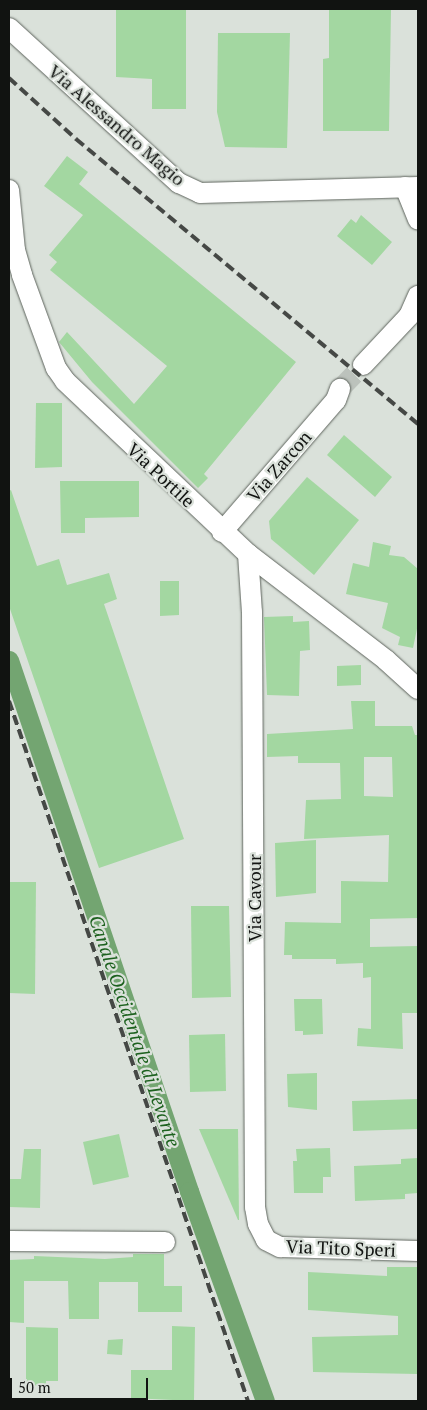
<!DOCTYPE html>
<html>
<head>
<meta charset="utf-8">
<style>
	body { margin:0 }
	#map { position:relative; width:427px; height:1410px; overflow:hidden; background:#dae1da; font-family:"PT Serif",serif }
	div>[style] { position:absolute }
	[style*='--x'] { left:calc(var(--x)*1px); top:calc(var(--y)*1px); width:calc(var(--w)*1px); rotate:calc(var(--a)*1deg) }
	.canal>* { height:19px; margin:-9.5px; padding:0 9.5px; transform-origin:9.5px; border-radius:9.5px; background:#73a571 }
	.building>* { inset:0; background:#a3d7a1 }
	.minor-tunnel>* { height:20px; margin-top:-10px; transform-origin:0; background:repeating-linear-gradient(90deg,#bcc2bc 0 20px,transparent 0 30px) }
	.roads { filter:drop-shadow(0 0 1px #5e645d) drop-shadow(0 0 1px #5e645d) }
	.minor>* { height:20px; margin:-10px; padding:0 10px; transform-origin:10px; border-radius:10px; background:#fff }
	.rail>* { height:4px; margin-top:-2px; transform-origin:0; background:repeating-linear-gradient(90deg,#454845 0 10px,transparent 0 15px) }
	span { translate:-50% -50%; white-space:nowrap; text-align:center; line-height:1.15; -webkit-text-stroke:4.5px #dae1da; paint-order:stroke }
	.street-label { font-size:18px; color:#111311 }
	.water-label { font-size:19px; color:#1c611e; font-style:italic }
	.frame { position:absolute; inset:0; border:10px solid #111311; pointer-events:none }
	.scale { position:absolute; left:10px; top:1378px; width:138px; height:22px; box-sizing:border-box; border:2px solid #111311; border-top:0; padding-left:6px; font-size:15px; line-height:18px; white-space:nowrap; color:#111311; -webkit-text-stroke:4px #dae1da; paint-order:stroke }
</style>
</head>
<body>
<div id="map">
	<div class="canal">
		<div style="--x:9;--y:660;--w:561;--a:71.27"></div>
		<div style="--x:189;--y:1191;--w:223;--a:70.1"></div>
	</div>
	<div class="building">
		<div style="clip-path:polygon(116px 9px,186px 9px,186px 109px,152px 109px,152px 79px,116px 77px)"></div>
		<div style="clip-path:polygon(329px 9px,391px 9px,389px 131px,323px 131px,323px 59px,329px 58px)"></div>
		<div style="clip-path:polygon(218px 33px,290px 33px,287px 148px,225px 147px,217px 112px)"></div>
		<div style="clip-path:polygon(67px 156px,88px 172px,79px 184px,296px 362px,204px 474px,208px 478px,198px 488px,92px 382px,59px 342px,67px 332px,134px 404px,167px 366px,50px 270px,57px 262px,49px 255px,83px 215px,44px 186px)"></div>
		<div style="clip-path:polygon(361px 215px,392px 242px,372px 265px,337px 236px,351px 219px,356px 223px)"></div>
		<div style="clip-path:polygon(36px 403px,62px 403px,62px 467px,35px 468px)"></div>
		<div style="clip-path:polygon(344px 435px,392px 477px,375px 497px,327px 455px)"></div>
		<div style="clip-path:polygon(307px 477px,359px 520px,314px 575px,271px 539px,269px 521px)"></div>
		<div style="clip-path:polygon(60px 481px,139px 481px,139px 517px,85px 518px,85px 533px,61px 533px)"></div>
		<div style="clip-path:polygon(11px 490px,37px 566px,59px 559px,67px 585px,109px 573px,117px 599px,104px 604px,184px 839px,99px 868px,9px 606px,9px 491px)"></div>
		<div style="clip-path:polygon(373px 542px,391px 546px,389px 555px,404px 557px,418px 569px,418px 624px,413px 648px,398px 645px,400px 637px,382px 628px,388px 603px,346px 594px,353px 563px,369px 567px)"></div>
		<div style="clip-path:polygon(160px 581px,179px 581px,179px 615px,160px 616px)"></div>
		<div style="clip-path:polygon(293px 616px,293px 622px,309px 621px,310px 650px,300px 651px,299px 696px,267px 695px,264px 617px)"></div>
		<div style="clip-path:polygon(361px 665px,361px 685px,337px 686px,337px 666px)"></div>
		<div style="clip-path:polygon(evenodd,351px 701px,375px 701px,375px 726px,412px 726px,415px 735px,418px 735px,418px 918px,370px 919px,370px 947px,418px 946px,417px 1013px,402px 1013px,403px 1049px,357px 1046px,358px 1028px,371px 1029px,371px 977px,363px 978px,363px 963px,336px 964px,336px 959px,292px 959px,292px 955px,284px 955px,285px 922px,341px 923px,341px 881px,388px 882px,389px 835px,304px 839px,306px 800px,341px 799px,340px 763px,298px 763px,298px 756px,267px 757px,267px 734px,353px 729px,351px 701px,364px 757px,392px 757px,393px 797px,364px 796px,364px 757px)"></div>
		<div style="clip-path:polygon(316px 840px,316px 893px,276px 897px,275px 843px)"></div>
		<div style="clip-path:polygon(9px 882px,36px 882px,35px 994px,9px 993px)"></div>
		<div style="clip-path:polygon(191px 906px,229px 906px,231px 997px,192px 998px)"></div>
		<div style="clip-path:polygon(294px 999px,322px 999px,323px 1034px,303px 1035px,303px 1031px,295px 1031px)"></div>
		<div style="clip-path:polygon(225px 1034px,226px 1091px,190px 1092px,189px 1035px)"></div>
		<div style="clip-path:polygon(317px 1073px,317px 1110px,288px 1107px,287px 1074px)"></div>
		<div style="clip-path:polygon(418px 1099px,418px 1129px,353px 1131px,352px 1101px)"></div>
		<div style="clip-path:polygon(199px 1129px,238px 1129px,239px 1220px,238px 1220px)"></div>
		<div style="clip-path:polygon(119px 1134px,129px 1177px,93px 1185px,83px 1142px)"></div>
		<div style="clip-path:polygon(330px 1148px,331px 1177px,323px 1177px,323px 1193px,294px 1193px,293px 1161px,297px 1161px,296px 1149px)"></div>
		<div style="clip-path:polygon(24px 1149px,41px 1149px,40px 1208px,9px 1207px,9px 1179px,21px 1179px)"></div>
		<div style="clip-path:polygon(418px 1158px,418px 1193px,405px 1194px,405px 1199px,355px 1201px,354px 1166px,401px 1164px,401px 1159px)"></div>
		<div style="clip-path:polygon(133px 1254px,164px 1254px,164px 1286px,182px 1286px,182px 1312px,138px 1312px,138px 1282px,99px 1282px,99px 1319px,69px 1319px,68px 1281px,24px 1281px,24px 1323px,9px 1322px,9px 1260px,34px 1259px,34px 1256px,105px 1259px,133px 1257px)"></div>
		<div style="clip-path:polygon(387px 1267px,418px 1267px,418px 1374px,313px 1372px,312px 1337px,398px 1335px,398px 1316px,308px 1310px,308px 1272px,387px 1276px)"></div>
		<div style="clip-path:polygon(172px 1326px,195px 1327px,194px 1401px,131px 1398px,131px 1370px,172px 1370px)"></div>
		<div style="clip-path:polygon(26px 1327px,58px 1328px,58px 1381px,46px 1381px,46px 1386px,26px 1385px)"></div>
		<div style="clip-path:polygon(123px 1339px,122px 1355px,107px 1354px,108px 1340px)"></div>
	</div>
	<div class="minor-tunnel">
		<div style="--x:340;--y:389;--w:33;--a:-46"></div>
	</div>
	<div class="roads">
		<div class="minor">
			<div style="--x:9;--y:28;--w:230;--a:42.4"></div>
			<div style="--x:179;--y:183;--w:23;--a:25"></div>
			<div style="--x:200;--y:193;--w:218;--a:-1.6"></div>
			<div style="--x:405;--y:187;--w:35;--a:68"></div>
			<div style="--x:9;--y:190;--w:60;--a:84.3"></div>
			<div style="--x:15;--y:250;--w:26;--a:74"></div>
			<div style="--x:22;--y:275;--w:99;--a:69.9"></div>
			<div style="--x:56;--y:368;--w:16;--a:55"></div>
			<div style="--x:65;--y:381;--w:252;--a:43.4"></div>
			<div style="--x:248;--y:554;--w:174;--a:37.5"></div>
			<div style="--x:386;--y:660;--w:43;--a:42.2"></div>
			<div style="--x:363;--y:365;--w:67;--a:-46.8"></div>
			<div style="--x:409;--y:316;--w:22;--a:-66"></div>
			<div style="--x:222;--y:532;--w:174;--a:-49.2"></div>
			<div style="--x:336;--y:400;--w:12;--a:-70"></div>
			<div style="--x:248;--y:554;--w:58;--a:86.1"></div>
			<div style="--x:252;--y:612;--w:595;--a:89.71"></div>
			<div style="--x:255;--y:1207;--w:17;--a:80"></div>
			<div style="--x:258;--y:1224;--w:18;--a:63"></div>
			<div style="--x:266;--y:1240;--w:16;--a:27"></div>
			<div style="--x:280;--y:1247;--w:138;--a:1.7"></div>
			<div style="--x:9;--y:1241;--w:156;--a:0.4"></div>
		</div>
	</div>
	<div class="rail">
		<div style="--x:9;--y:78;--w:91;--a:42.3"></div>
		<div style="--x:76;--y:139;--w:445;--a:39.8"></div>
		<div style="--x:9;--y:701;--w:740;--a:71.15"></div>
	</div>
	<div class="street-label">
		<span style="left:117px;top:125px;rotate:41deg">Via Alessandro Magio</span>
		<span style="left:279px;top:466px;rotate:-49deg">Via Zarcon</span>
		<span style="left:161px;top:475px;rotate:43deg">Via Portile</span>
		<span style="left:254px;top:898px;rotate:-90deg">Via Cavour</span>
		<span style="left:341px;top:1248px;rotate:2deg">Via Tito Speri</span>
	</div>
	<div class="water-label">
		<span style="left:135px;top:1031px;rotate:71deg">Canale Occidentale di Levante</span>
	</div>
	<div class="frame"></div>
	<div class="scale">50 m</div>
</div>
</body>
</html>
